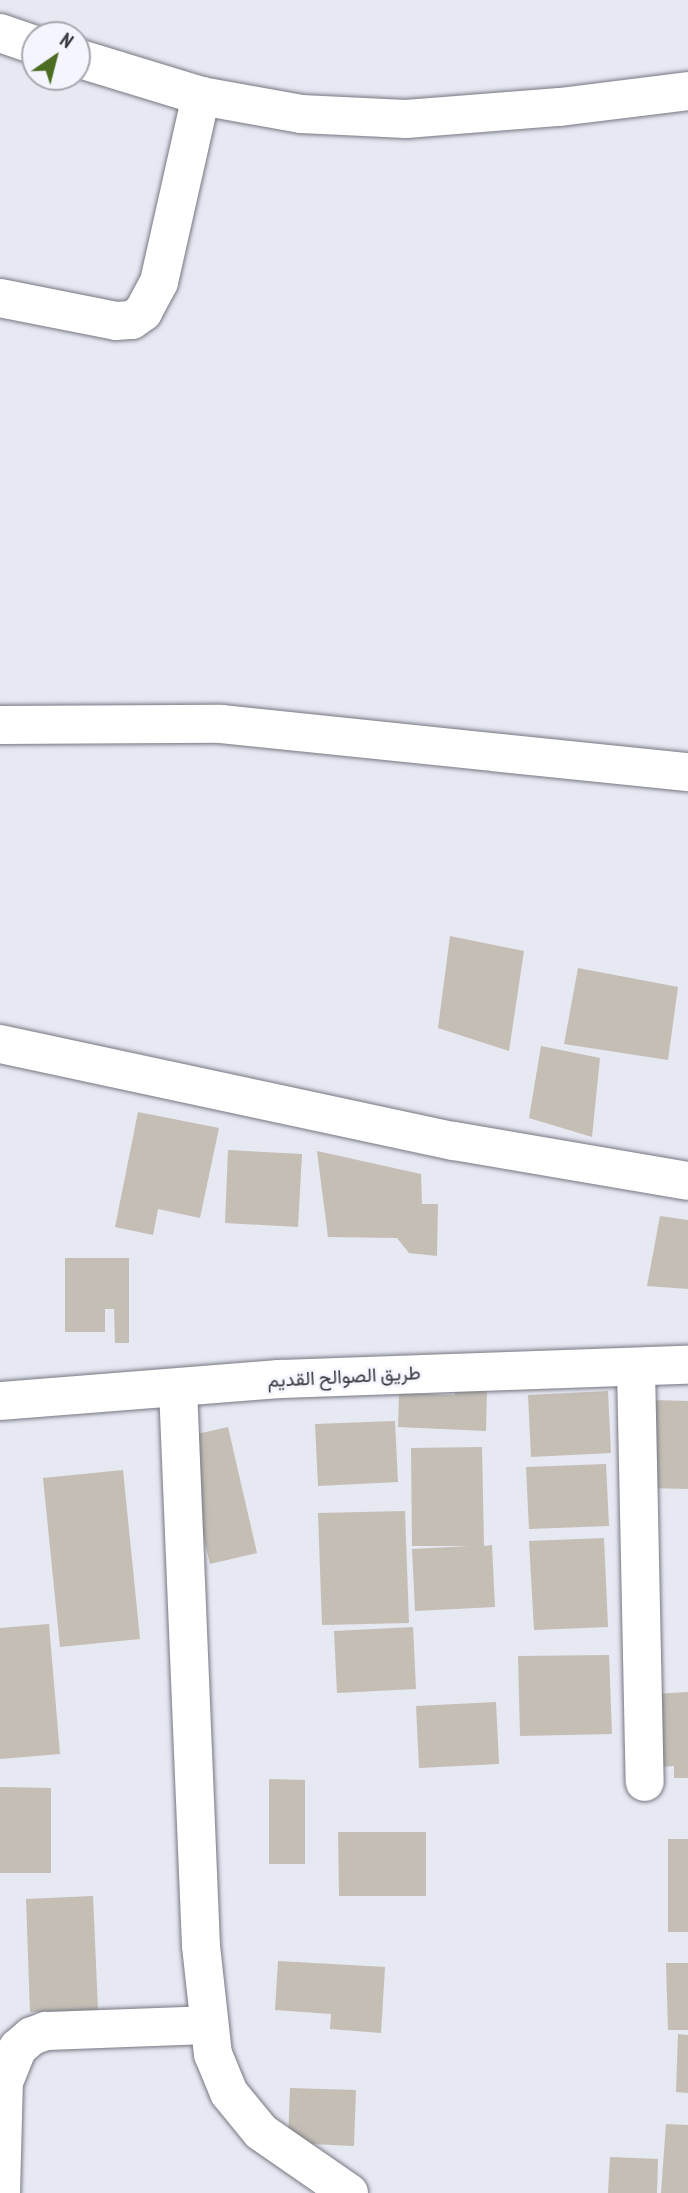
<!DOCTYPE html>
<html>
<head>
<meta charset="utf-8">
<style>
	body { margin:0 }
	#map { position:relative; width:688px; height:2193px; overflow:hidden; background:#e6e8f2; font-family:"PT Sans Narrow",Vazirmatn,sans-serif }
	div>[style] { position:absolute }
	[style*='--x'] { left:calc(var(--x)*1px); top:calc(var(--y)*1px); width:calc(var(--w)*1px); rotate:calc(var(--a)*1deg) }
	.building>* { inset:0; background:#c4beb5 }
	.roads { filter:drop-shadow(0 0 2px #767781) drop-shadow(0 0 2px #767781) }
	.minor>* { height:38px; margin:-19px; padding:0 19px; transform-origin:19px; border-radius:19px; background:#fff }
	span { translate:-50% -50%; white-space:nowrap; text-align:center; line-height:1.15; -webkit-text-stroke:5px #f4f5fe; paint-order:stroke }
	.street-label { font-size:19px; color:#36373b }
	.north { position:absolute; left:21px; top:21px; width:70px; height:70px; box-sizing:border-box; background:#f4f5fe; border:2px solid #a8a9b0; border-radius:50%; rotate:35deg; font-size:19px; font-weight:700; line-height:28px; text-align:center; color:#36373b }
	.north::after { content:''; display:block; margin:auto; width:24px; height:32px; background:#4c6c22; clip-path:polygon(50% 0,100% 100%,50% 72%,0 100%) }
</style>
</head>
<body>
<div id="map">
	<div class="building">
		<div style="clip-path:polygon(450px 936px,524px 951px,509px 1051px,438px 1028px)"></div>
		<div style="clip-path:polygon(578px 968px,678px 987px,668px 1060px,564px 1044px)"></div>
		<div style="clip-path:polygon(541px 1046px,600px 1058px,592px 1137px,529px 1118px)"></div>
		<div style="clip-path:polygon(138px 1112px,219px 1128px,200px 1218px,158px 1209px,153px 1235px,115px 1227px)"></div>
		<div style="clip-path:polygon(228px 1150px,302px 1154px,298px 1227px,225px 1223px)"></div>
		<div style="clip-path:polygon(317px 1151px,421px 1174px,422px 1204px,438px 1204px,437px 1256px,409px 1253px,397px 1238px,328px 1237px)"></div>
		<div style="clip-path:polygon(660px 1216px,688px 1220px,688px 1289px,647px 1286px)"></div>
		<div style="clip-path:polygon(65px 1258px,129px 1258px,129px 1343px,115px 1343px,114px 1309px,105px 1309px,105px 1332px,65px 1332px)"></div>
		<div style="clip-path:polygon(455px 1387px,487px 1388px,486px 1431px,398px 1427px,399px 1393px,455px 1395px)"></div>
		<div style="clip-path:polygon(608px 1391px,611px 1453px,531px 1457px,528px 1395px)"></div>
		<div style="clip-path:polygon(653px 1400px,688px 1401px,688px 1489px,651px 1488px)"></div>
		<div style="clip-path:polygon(395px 1421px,398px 1482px,318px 1486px,315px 1424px)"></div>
		<div style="clip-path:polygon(228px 1427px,257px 1553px,210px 1564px,180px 1438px)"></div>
		<div style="clip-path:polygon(482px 1447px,484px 1546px,492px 1545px,495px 1607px,415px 1611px,412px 1549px,469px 1546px,412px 1546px,411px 1448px)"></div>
		<div style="clip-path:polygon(606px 1464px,609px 1526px,529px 1529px,526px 1467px)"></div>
		<div style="clip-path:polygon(123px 1470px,140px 1639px,60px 1647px,43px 1478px)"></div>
		<div style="clip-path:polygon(405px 1511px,409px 1623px,322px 1625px,318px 1513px)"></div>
		<div style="clip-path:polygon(604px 1538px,608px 1627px,534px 1630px,529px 1541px)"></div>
		<div style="clip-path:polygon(49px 1624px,60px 1754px,0 1759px,0 1628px)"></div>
		<div style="clip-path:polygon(413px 1627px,416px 1689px,337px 1693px,334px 1631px)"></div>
		<div style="clip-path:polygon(609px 1655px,612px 1734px,520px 1736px,518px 1656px)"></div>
		<div style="clip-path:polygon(688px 1692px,688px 1778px,674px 1778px,674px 1766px,663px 1767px,653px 1694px)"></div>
		<div style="clip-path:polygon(496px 1702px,499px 1764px,419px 1768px,416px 1706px)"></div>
		<div style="clip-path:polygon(269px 1779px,305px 1780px,305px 1864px,269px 1864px)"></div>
		<div style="clip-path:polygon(0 1787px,51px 1788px,51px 1873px,0 1873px)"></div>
		<div style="clip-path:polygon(338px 1832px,426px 1832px,426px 1896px,339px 1896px)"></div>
		<div style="clip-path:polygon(668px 1839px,688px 1839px,688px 1932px,668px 1932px)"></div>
		<div style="clip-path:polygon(93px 1896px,98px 2010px,30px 2012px,26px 1899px)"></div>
		<div style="clip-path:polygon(278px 1961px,385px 1967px,381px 2033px,330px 2029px,331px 2014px,275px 2010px)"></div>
		<div style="clip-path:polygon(666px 1963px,688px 1963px,688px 2030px,668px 2030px)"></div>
		<div style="clip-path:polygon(678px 2034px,688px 2035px,688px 2093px,676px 2092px)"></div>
		<div style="clip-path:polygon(290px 2088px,356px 2090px,354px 2146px,288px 2143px)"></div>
		<div style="clip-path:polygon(666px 2124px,688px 2125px,688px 2193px,661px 2193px)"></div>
		<div style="clip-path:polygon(610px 2157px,658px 2159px,657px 2193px,608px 2193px)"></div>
	</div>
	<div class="roads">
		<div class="minor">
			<div style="--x:0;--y:33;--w:37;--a:19"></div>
			<div style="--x:77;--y:58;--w:130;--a:17"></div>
			<div style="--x:201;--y:96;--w:102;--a:10.2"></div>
			<div style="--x:301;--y:114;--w:105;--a:2.7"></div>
			<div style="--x:406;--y:119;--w:154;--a:-4.5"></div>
			<div style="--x:560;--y:107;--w:129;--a:-7.1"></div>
			<div style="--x:0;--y:298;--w:118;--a:11.2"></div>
			<div style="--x:116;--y:321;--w:16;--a:-4"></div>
			<div style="--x:132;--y:320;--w:14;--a:-36"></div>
			<div style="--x:143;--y:312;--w:34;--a:-62"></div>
			<div style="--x:159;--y:282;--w:191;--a:-77.3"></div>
			<div style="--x:0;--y:725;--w:221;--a:-0.3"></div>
			<div style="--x:221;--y:724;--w:469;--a:5.9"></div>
			<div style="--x:0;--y:1044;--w:464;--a:12.1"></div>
			<div style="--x:454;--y:1141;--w:237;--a:9.7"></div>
			<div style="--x:636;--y:1369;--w:413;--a:88.8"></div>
			<div style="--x:178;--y:1388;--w:558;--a:87.64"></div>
			<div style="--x:201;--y:1946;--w:109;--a:83.7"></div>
			<div style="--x:213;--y:2054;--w:42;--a:67.7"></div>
			<div style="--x:229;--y:2093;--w:50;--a:50.6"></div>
			<div style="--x:261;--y:2132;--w:107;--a:34.7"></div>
			<div style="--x:0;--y:1401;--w:280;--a:-4.5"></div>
			<div style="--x:279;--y:1379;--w:409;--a:-2"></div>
			<div style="--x:1;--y:2193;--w:111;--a:-88.5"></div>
			<div style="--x:4;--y:2082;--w:37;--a:-68"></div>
			<div style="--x:18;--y:2048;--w:18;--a:-41"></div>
			<div style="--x:32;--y:2036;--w:15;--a:-20"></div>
			<div style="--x:46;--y:2031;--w:162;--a:-2.1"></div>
		</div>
	</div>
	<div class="street-label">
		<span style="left:344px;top:1377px;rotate:-3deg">طريق الصوالح القديم</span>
	</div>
	<div class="north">N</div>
</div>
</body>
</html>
